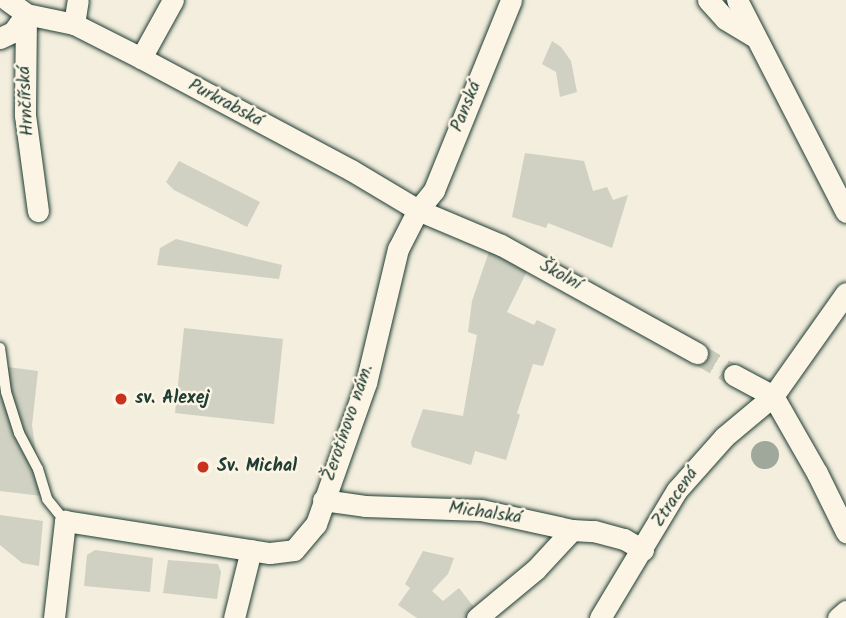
<!DOCTYPE html>
<html>
<head>
<meta charset="utf-8">
<style>
	body { margin:0 }
	#map { position:relative; width:846px; height:618px; overflow:hidden; background:#f3eede; font-family:Kalam,sans-serif }
	div>[style] { position:absolute }
	[style*='--x'] { left:calc(var(--x)*1px); top:calc(var(--y)*1px); width:calc(var(--w)*1px); rotate:calc(var(--a)*1deg) }
	.green>* { inset:0; background:#d0d1c2 }
	.water>* { inset:0; background:#a0a89b }
	.round { border-radius:50% }
	.street-tunnel>* { height:21px; margin-top:-10.5px; transform-origin:0; background:repeating-linear-gradient(90deg,#c9cbbc 0 21px,transparent 0 31px) }
	.roads { filter:drop-shadow(0 0 2px #1f3d34) drop-shadow(0 0 2px #1f3d34) }
	.lane>* { height:10px; margin:-5px; padding:0 5px; transform-origin:5px; border-radius:5px; background:#fcf5e5 }
	.street>* { height:21px; margin:-10.5px; padding:0 10.5px; transform-origin:10.5px; border-radius:10.5px; background:#fcf5e5 }
	.dots>* { width:19px; height:19px; translate:-50% -50%; box-sizing:border-box; border:4px solid #fcf5e5; border-radius:50% }
	span { translate:-50% -50%; white-space:nowrap; text-align:center; line-height:1.15; -webkit-text-stroke:5px #fcf5e5; paint-order:stroke }
	.street-label { font-size:18px; color:#1f3d34 }
	.poi-label { font-size:18px; color:#1f3d34; font-weight:700 }
	.left { translate:0 -50%; text-align:left }
</style>
</head>
<body>
<div id="map">
	<div class="green">
		<div style="clip-path:polygon(552px 41px,561px 47px,571px 61px,577px 92px,560px 97px,556px 72px,542px 64px)"></div>
		<div style="clip-path:polygon(525px 153px,584px 161px,593px 191px,607px 187px,613px 200px,628px 195px,612px 248px,548px 223px,546px 228px,512px 217px)"></div>
		<div style="clip-path:polygon(179px 161px,260px 202px,247px 227px,174px 190px,166px 182px)"></div>
		<div style="clip-path:polygon(176px 239px,282px 265px,279px 279px,157px 265px,160px 248px)"></div>
		<div style="clip-path:polygon(491px 246px,530px 265px,507px 312px,534px 325px,537px 320px,556px 329px,543px 366px,533px 364px,517px 413px,520px 415px,506px 460px,475px 451px,471px 465px,412px 447px,411px 442px,423px 409px,463px 416px,477px 335px,468px 332px,472px 301px)"></div>
		<div style="clip-path:polygon(184px 328px,283px 339px,274px 424px,175px 413px)"></div>
		<div style="clip-path:polygon(0 366px,38px 371px,32px 425px,42px 496px,0 491px)"></div>
		<div style="clip-path:polygon(0 515px,43px 521px,39px 566px,22px 563px,0 545px)"></div>
		<div style="clip-path:polygon(95px 550px,153px 558px,150px 592px,84px 586px,87px 555px)"></div>
		<div style="clip-path:polygon(423px 551px,454px 558px,448px 574px,432px 591px,443px 601px,459px 588px,477px 611px,467px 618px,417px 618px,398px 605px,410px 588px,405px 584px)"></div>
		<div style="clip-path:polygon(168px 560px,218px 564px,221px 572px,217px 599px,163px 593px)"></div>
	</div>
	<div class="water">
		<div class="round" style="left:751px;top:441px;width:28px;height:28px"></div>
	</div>
	<div class="street-tunnel">
		<div style="--x:697;--y:353;--w:43;--a:30.7"></div>
	</div>
	<div class="roads">
		<div class="lane">
			<div style="--x:0;--y:348;--w:44;--a:82.2"></div>
			<div style="--x:6;--y:392;--w:43;--a:72.4"></div>
			<div style="--x:19;--y:433;--w:41;--a:62.2"></div>
			<div style="--x:38;--y:469;--w:31;--a:73"></div>
			<div style="--x:47;--y:499;--w:28;--a:51"></div>
		</div>
		<div class="street">
			<div style="--x:7;--y:0;--w:24;--a:36"></div>
			<div style="--x:26;--y:14;--w:49;--a:11.8"></div>
			<div style="--x:74;--y:24;--w:75;--a:26.9"></div>
			<div style="--x:141;--y:58;--w:238;--a:28.1"></div>
			<div style="--x:351;--y:170;--w:78;--a:30.8"></div>
			<div style="--x:418;--y:210;--w:90;--a:22.9"></div>
			<div style="--x:501;--y:245;--w:224;--a:28.9"></div>
			<div style="--x:708;--y:0;--w:25;--a:48"></div>
			<div style="--x:725;--y:19;--w:33;--a:31"></div>
			<div style="--x:737;--y:0;--w:238;--a:62.8"></div>
			<div style="--x:26;--y:14;--w:101;--a:90.6"></div>
			<div style="--x:25;--y:115;--w:97;--a:82.3"></div>
			<div style="--x:74;--y:24;--w:24;--a:-81"></div>
			<div style="--x:0;--y:38;--w:14;--a:-25"></div>
			<div style="--x:13;--y:32;--w:22;--a:-54"></div>
			<div style="--x:141;--y:58;--w:66;--a:-61.1"></div>
			<div style="--x:734;--y:375;--w:44;--a:28.3"></div>
			<div style="--x:773;--y:396;--w:89;--a:60.3"></div>
			<div style="--x:817;--y:473;--w:66;--a:63.8"></div>
			<div style="--x:323;--y:500;--w:42;--a:8.1"></div>
			<div style="--x:365;--y:506;--w:116;--a:2"></div>
			<div style="--x:481;--y:510;--w:93;--a:12.4"></div>
			<div style="--x:572;--y:530;--w:22;--a:3"></div>
			<div style="--x:594;--y:531;--w:31;--a:15"></div>
			<div style="--x:624;--y:539;--w:22;--a:30"></div>
			<div style="--x:54;--y:618;--w:98;--a:-83.5"></div>
			<div style="--x:65;--y:521;--w:207;--a:8.9"></div>
			<div style="--x:270;--y:553;--w:24;--a:-7"></div>
			<div style="--x:294;--y:550;--w:34;--a:-50"></div>
			<div style="--x:316;--y:524;--w:150;--a:-70.5"></div>
			<div style="--x:366;--y:383;--w:138;--a:-76.6"></div>
			<div style="--x:398;--y:249;--w:44;--a:-62.9"></div>
			<div style="--x:418;--y:210;--w:26;--a:-51"></div>
			<div style="--x:434;--y:190;--w:205;--a:-67.9"></div>
			<div style="--x:234;--y:618;--w:70;--a:-76"></div>
			<div style="--x:477;--y:618;--w:77;--a:-39.7"></div>
			<div style="--x:536;--y:569;--w:53;--a:-47.3"></div>
			<div style="--x:600;--y:618;--w:149;--a:-59"></div>
			<div style="--x:677;--y:490;--w:71;--a:-48.4"></div>
			<div style="--x:724;--y:437;--w:64;--a:-39.9"></div>
			<div style="--x:773;--y:396;--w:126;--a:-54.7"></div>
			<div style="--x:838;--y:618;--w:11;--a:-41"></div>
		</div>
	</div>
	<div class="dots">
		<div style="left:121px;top:399px;background:#c8321e"></div>
		<div style="left:203px;top:467px;background:#c8321e"></div>
	</div>
	<div class="street-label">
		<span style="left:27px;top:101px;rotate:-93deg">Hrnčířská</span>
		<span style="left:225px;top:104px;rotate:28deg">Purkrabská</span>
		<span style="left:467px;top:107px;rotate:-68deg">Panská</span>
		<span style="left:560px;top:276px;rotate:29deg">Školní</span>
		<span style="left:349px;top:423px;rotate:-71deg">Žerotínovo nám.</span>
		<span style="left:676px;top:498px;rotate:-56deg">Ztracená</span>
		<span style="left:485px;top:514px;rotate:8deg">Michalská</span>
	</div>
	<div class="poi-label">
		<span class="left" style="left:135px;top:399px">sv. Alexej</span>
		<span class="left" style="left:217px;top:467px">Sv. Michal</span>
	</div>
</div>
</body>
</html>
